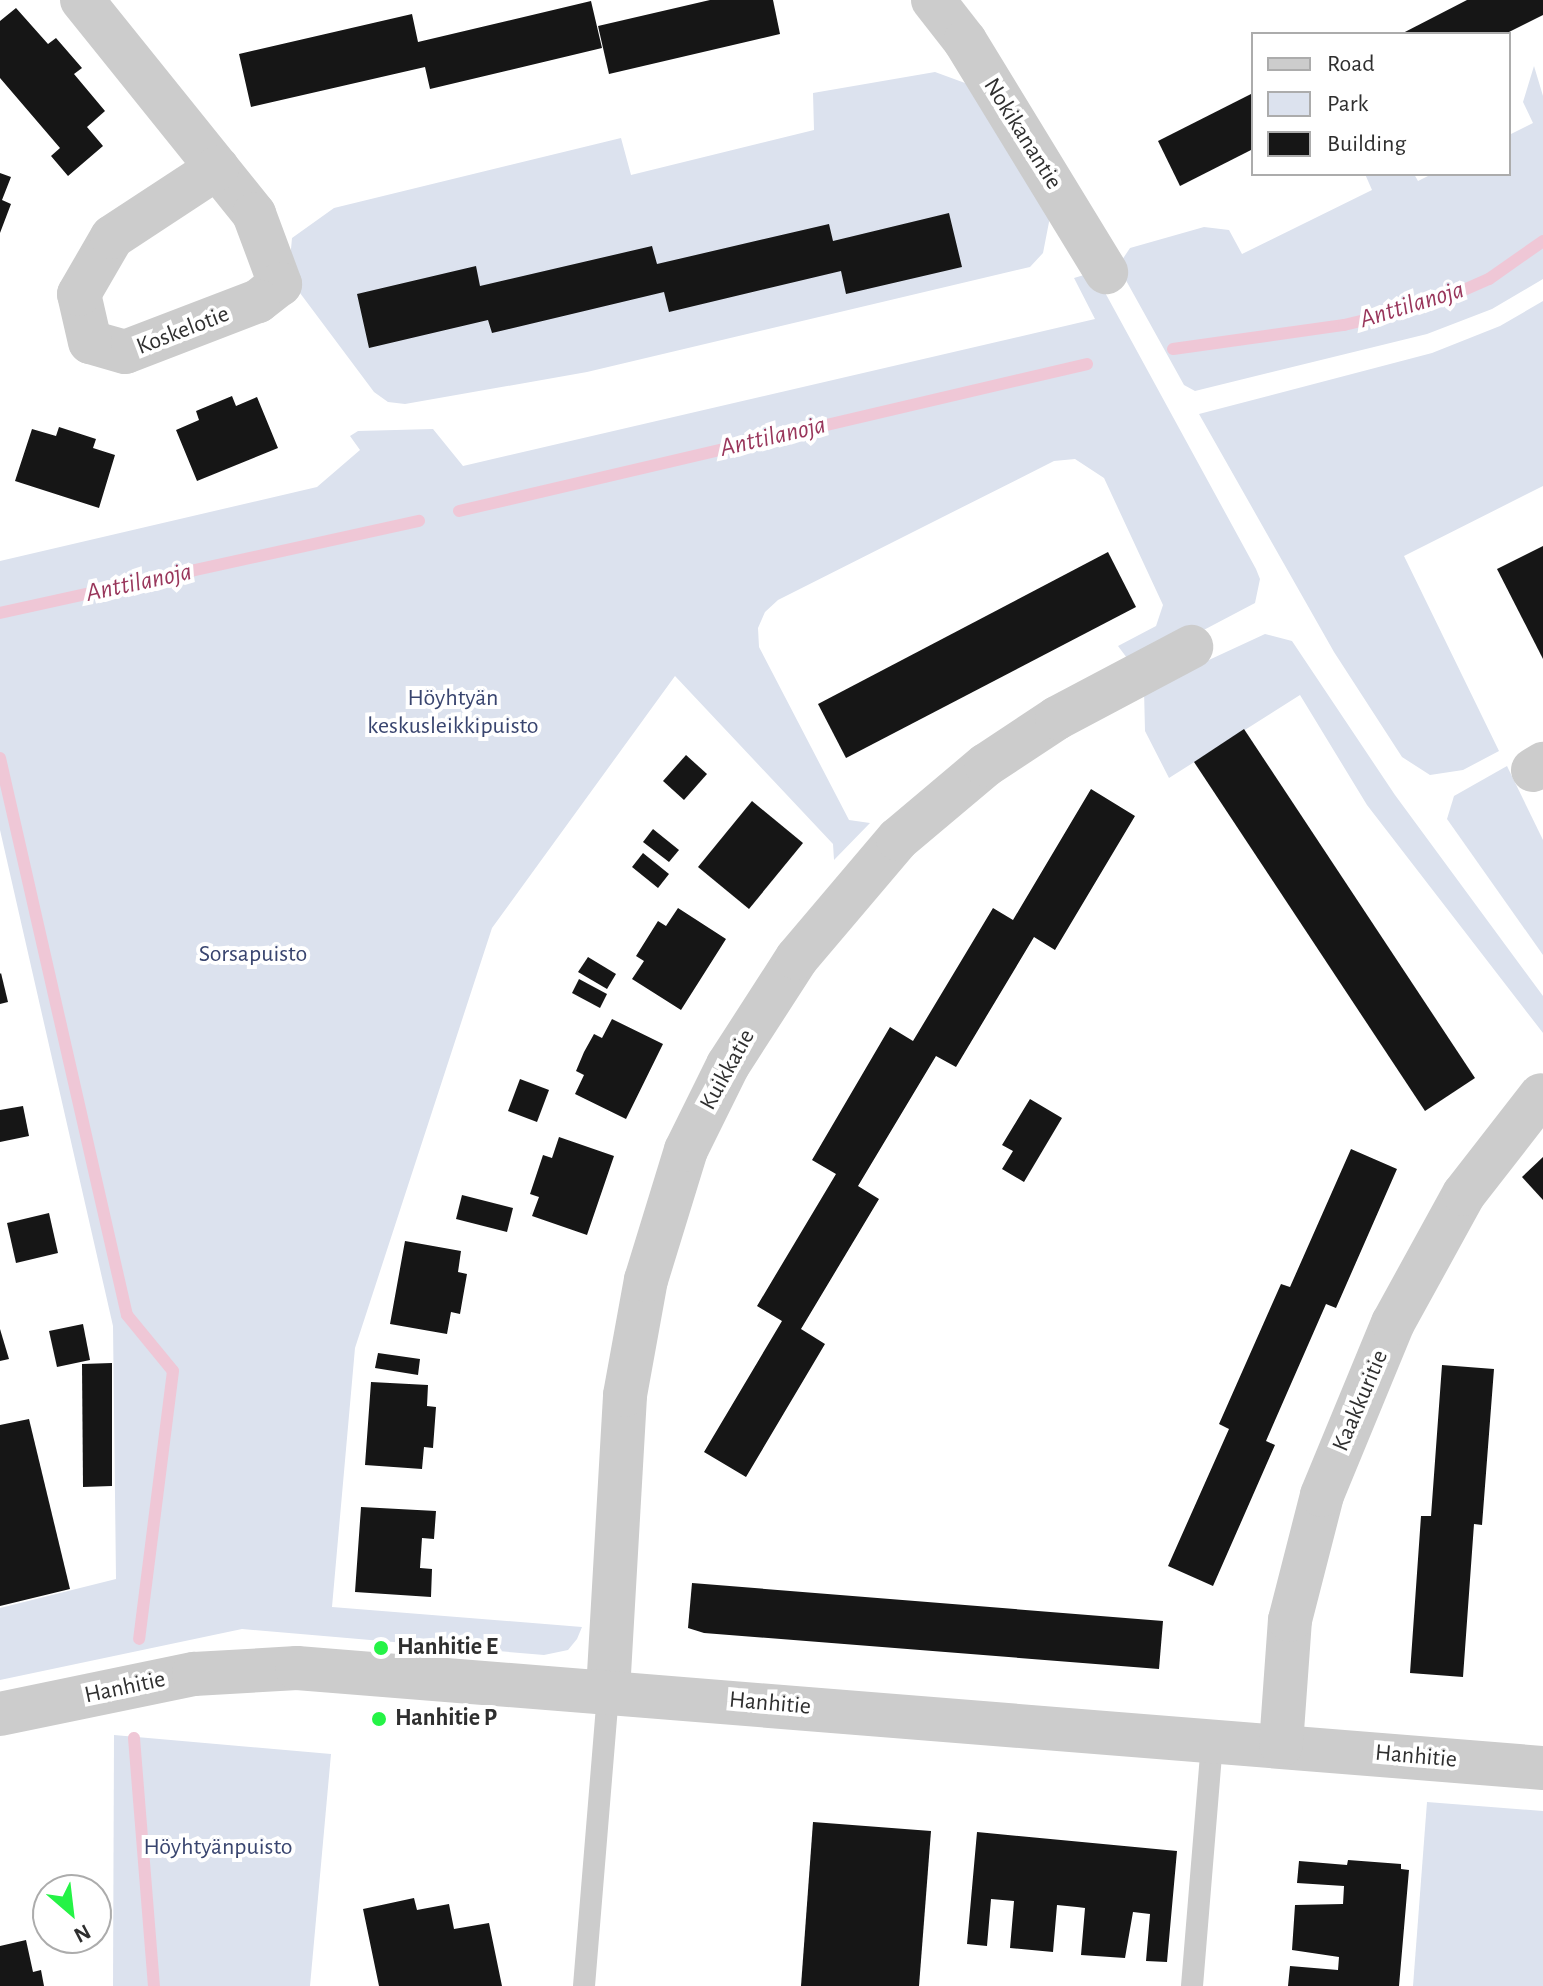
<!DOCTYPE html>
<html>
<head>
<meta charset="utf-8">
<style>
	body { margin:0 }
	#map { position:relative; width:1543px; height:1986px; overflow:hidden; background:#fff; font-family:"Alegreya Sans",sans-serif }
	div>[style] { position:absolute }
	[style*='--x'] { left:calc(var(--x)*1px); top:calc(var(--y)*1px); width:calc(var(--w)*1px); rotate:calc(var(--a)*1deg) }
	.green>* { inset:0; background:#dce2ee }
	.stream>* { height:12px; margin:-6px; padding:0 6px; transform-origin:6px; border-radius:6px; background:#efc7d6 }
	.building>* { inset:0; background:#161616 }
	.service>* { height:22px; margin:-11px; padding:0 11px; transform-origin:11px; border-radius:11px; background:#ccc }
	.minor>* { height:44px; margin:-22px; padding:0 22px; transform-origin:22px; border-radius:22px; background:#ccc }
	.dots>* { width:22px; height:22px; translate:-50% -50%; box-sizing:border-box; border:4px solid #fff; border-radius:50% }
	span { translate:-50% -50%; white-space:nowrap; text-align:center; line-height:1.15; -webkit-text-stroke:8px #fff; paint-order:stroke }
	.street-label { font-size:24px; color:#2f2f2f }
	.park-label { font-size:24px; color:#39456f }
	.poi-label { font-size:24px; color:#2f2f2f; font-weight:700 }
	.left { translate:0 -50%; text-align:left }
	.water-label { font-size:26px; color:#99365b; font-style:italic }
	.legend { position:absolute; left:1251px; top:32px; width:260px; height:144px; box-sizing:border-box; background:#fff; border:2px solid #acacac; margin:0; padding:10px 14px; list-style:none; font-size:24px; color:#2f2f2f }
	.legend li { display:flex; align-items:center; gap:16px; height:40px }
	.legend b { width:40px; border:2px solid #acacac }
	.north { position:absolute; left:32px; top:1874px; width:80px; height:80px; box-sizing:border-box; background:#fff; border:2px solid #acacac; border-radius:50%; rotate:152deg; font-size:22px; font-weight:700; line-height:32px; text-align:center; color:#2f2f2f }
	.north::after { content:''; display:block; margin:auto; width:28px; height:36px; background:#25f346; clip-path:polygon(50% 0,100% 100%,50% 72%,0 100%) }
</style>
</head>
<body>
<div id="map">
	<div class="green">
		<div style="clip-path:polygon(1534px 66px,1543px 96px,1543px 279px,1492px 309px,1427px 334px,1195px 391px,1184px 385px,1118px 266px,1130px 248px,1204px 227px,1229px 230px,1242px 254px,1372px 190px,1365px 174px,1414px 174px,1418px 181px,1432px 174px,1509px 174px,1509px 135px,1533px 123px,1523px 102px)"></div>
		<div style="clip-path:polygon(935px 72px,965px 83px,976px 96px,1050px 217px,1043px 253px,1030px 267px,587px 372px,405px 404px,388px 402px,374px 392px,297px 289px,290px 260px,292px 238px,334px 208px,621px 138px,631px 175px,814px 130px,813px 93px)"></div>
		<div style="clip-path:polygon(1084px 275px,1102px 287px,1256px 569px,1260px 579px,1255px 603px,1141px 663px,1127px 658px,1118px 646px,1156px 626px,1163px 605px,1104px 478px,1075px 459px,1054px 461px,778px 600px,765px 612px,758px 628px,759px 647px,849px 820px,870px 823px,834px 860px,833px 844px,675px 676px,492px 928px,355px 1348px,332px 1607px,582px 1627px,577px 1639px,568px 1650px,544px 1655px,242px 1629px,0 1680px,0 1608px,116px 1579px,113px 1326px,0 830px,0 561px,317px 487px,360px 450px,350px 436px,358px 431px,433px 429px,463px 466px,1095px 319px,1074px 278px)"></div>
		<div style="clip-path:polygon(1543px 301px,1543px 486px,1404px 556px,1499px 751px,1463px 770px,1430px 775px,1402px 757px,1334px 652px,1199px 414px,1432px 353px,1500px 326px)"></div>
		<div style="clip-path:polygon(1265px 634px,1292px 641px,1395px 795px,1543px 996px,1543px 1033px,1367px 805px,1300px 695px,1169px 778px,1145px 731px,1144px 690px)"></div>
		<div style="clip-path:polygon(1507px 766px,1543px 840px,1543px 955px,1447px 819px,1454px 796px)"></div>
		<div style="clip-path:polygon(114px 1735px,331px 1754px,310px 1986px,113px 1986px)"></div>
		<div style="clip-path:polygon(1427px 1802px,1543px 1811px,1543px 1986px,1413px 1986px)"></div>
	</div>
	<div class="stream">
		<div style="--x:1173;--y:349;--w:173;--a:-8"></div>
		<div style="--x:1344;--y:325;--w:90;--a:-13.4"></div>
		<div style="--x:1432;--y:304;--w:62;--a:-23.7"></div>
		<div style="--x:1489;--y:279;--w:66;--a:-35.1"></div>
		<div style="--x:459;--y:511;--w:645;--a:-13.17"></div>
		<div style="--x:0;--y:613;--w:429;--a:-12.4"></div>
		<div style="--x:0;--y:758;--w:571;--a:77.16"></div>
		<div style="--x:127;--y:1315;--w:72;--a:50.6"></div>
		<div style="--x:173;--y:1371;--w:270;--a:97.2"></div>
		<div style="--x:134;--y:1738;--w:249;--a:85.4"></div>
	</div>
	<div class="building">
		<div style="clip-path:polygon(710px 0,773px 0,780px 34px,609px 74px,598px 26px)"></div>
		<div style="clip-path:polygon(1467px 0,1543px 0,1543px 15px,1505px 34px,1401px 34px)"></div>
		<div style="clip-path:polygon(591px 1px,602px 48px,430px 89px,425px 67px,251px 107px,239px 54px,412px 14px,418px 42px)"></div>
		<div style="clip-path:polygon(16px 8px,48px 44px,56px 38px,82px 68px,74px 74px,105px 111px,87px 127px,103px 146px,68px 176px,51px 156px,60px 148px,0 78px,0 21px)"></div>
		<div style="clip-path:polygon(1253px 93px,1253px 149px,1180px 186px,1158px 141px)"></div>
		<div style="clip-path:polygon(0 173px,11px 177px,2px 200px,11px 204px,0 233px)"></div>
		<div style="clip-path:polygon(949px 213px,962px 267px,846px 294px,841px 271px,669px 312px,664px 292px,492px 333px,488px 320px,369px 348px,357px 294px,476px 266px,480px 286px,652px 246px,657px 264px,829px 224px,833px 241px)"></div>
		<div style="clip-path:polygon(232px 396px,236px 406px,257px 397px,278px 448px,197px 481px,176px 430px,199px 420px,196px 411px)"></div>
		<div style="clip-path:polygon(59px 427px,96px 439px,93px 448px,115px 455px,99px 508px,15px 481px,32px 429px,56px 436px)"></div>
		<div style="clip-path:polygon(1543px 546px,1543px 659px,1497px 569px)"></div>
		<div style="clip-path:polygon(1108px 552px,1136px 607px,846px 758px,818px 704px)"></div>
		<div style="clip-path:polygon(1244px 729px,1475px 1078px,1425px 1111px,1194px 762px)"></div>
		<div style="clip-path:polygon(686px 755px,707px 774px,684px 800px,663px 781px)"></div>
		<div style="clip-path:polygon(1091px 789px,1135px 816px,1055px 950px,1034px 937px,956px 1067px,936px 1056px,858px 1186px,879px 1199px,801px 1329px,825px 1344px,746px 1477px,704px 1452px,782px 1321px,757px 1306px,836px 1174px,812px 1160px,890px 1027px,913px 1041px,993px 908px,1013px 920px)"></div>
		<div style="clip-path:polygon(752px 801px,803px 843px,749px 909px,698px 867px)"></div>
		<div style="clip-path:polygon(653px 829px,679px 850px,669px 862px,643px 842px)"></div>
		<div style="clip-path:polygon(643px 853px,669px 874px,658px 888px,632px 867px)"></div>
		<div style="clip-path:polygon(678px 908px,726px 939px,681px 1010px,632px 979px,644px 961px,636px 956px,658px 921px,666px 926px)"></div>
		<div style="clip-path:polygon(588px 957px,616px 974px,607px 989px,578px 972px)"></div>
		<div style="clip-path:polygon(1px 973px,8px 1002px,0 1004px,0 974px)"></div>
		<div style="clip-path:polygon(579px 979px,607px 994px,600px 1008px,572px 993px)"></div>
		<div style="clip-path:polygon(612px 1019px,663px 1044px,626px 1119px,575px 1094px,584px 1075px,576px 1071px,584px 1052px,594px 1034px,602px 1038px)"></div>
		<div style="clip-path:polygon(520px 1079px,549px 1090px,537px 1122px,508px 1111px)"></div>
		<div style="clip-path:polygon(1030px 1099px,1062px 1118px,1024px 1182px,1002px 1169px,1013px 1151px,1002px 1145px)"></div>
		<div style="clip-path:polygon(23px 1106px,29px 1136px,0 1142px,0 1110px)"></div>
		<div style="clip-path:polygon(559px 1137px,614px 1156px,587px 1235px,532px 1216px,539px 1197px,530px 1194px,543px 1155px,552px 1158px)"></div>
		<div style="clip-path:polygon(1351px 1149px,1397px 1169px,1336px 1308px,1326px 1304px,1266px 1441px,1275px 1445px,1213px 1586px,1168px 1566px,1229px 1429px,1219px 1424px,1281px 1284px,1290px 1287px)"></div>
		<div style="clip-path:polygon(1543px 1157px,1543px 1200px,1522px 1177px)"></div>
		<div style="clip-path:polygon(462px 1195px,513px 1208px,507px 1232px,456px 1219px)"></div>
		<div style="clip-path:polygon(49px 1213px,58px 1253px,16px 1263px,7px 1223px)"></div>
		<div style="clip-path:polygon(405px 1241px,461px 1251px,458px 1272px,467px 1274px,460px 1314px,451px 1312px,447px 1334px,390px 1324px)"></div>
		<div style="clip-path:polygon(83px 1324px,90px 1360px,57px 1367px,49px 1331px)"></div>
		<div style="clip-path:polygon(0 1329px,9px 1359px,0 1361px)"></div>
		<div style="clip-path:polygon(378px 1353px,420px 1359px,418px 1375px,375px 1368px)"></div>
		<div style="clip-path:polygon(112px 1363px,112px 1486px,83px 1487px,82px 1364px)"></div>
		<div style="clip-path:polygon(1442px 1365px,1494px 1369px,1482px 1525px,1474px 1524px,1463px 1677px,1410px 1673px,1421px 1516px,1431px 1516px)"></div>
		<div style="clip-path:polygon(371px 1382px,428px 1385px,427px 1406px,436px 1407px,433px 1448px,424px 1447px,422px 1469px,365px 1465px)"></div>
		<div style="clip-path:polygon(29px 1419px,70px 1589px,0 1606px,0 1425px)"></div>
		<div style="clip-path:polygon(361px 1507px,436px 1511px,434px 1539px,422px 1538px,420px 1568px,432px 1569px,431px 1597px,355px 1592px)"></div>
		<div style="clip-path:polygon(692px 1583px,1163px 1621px,1159px 1669px,704px 1633px,688px 1628px)"></div>
		<div style="clip-path:polygon(813px 1822px,931px 1831px,919px 1986px,801px 1986px)"></div>
		<div style="clip-path:polygon(977px 1832px,1177px 1851px,1167px 1962px,1146px 1961px,1150px 1914px,1133px 1912px,1125px 1958px,1081px 1955px,1085px 1908px,1077px 1907px,1057px 1905px,1053px 1952px,1010px 1948px,1014px 1901px,991px 1899px,987px 1946px,967px 1944px)"></div>
		<div style="clip-path:polygon(1348px 1860px,1401px 1864px,1401px 1869px,1409px 1870px,1399px 1986px,1288px 1986px,1290px 1966px,1338px 1970px,1339px 1957px,1292px 1950px,1295px 1905px,1343px 1904px,1344px 1886px,1297px 1883px,1299px 1861px,1347px 1865px)"></div>
		<div style="clip-path:polygon(414px 1898px,417px 1910px,449px 1904px,454px 1929px,489px 1923px,502px 1986px,379px 1986px,363px 1909px)"></div>
		<div style="clip-path:polygon(26px 1940px,33px 1972px,41px 1970px,44px 1986px,0 1986px,0 1946px)"></div>
	</div>
	<div class="service">
		<div style="--x:584;--y:1986;--w:296;--a:-85.3"></div>
		<div style="--x:1192;--y:1986;--w:246;--a:-85.3"></div>
	</div>
	<div class="minor">
		<div style="--x:82;--y:0;--w:275;--a:51.2"></div>
		<div style="--x:254;--y:214;--w:75;--a:69.6"></div>
		<div style="--x:280;--y:284;--w:28;--a:142"></div>
		<div style="--x:258;--y:301;--w:142;--a:159"></div>
		<div style="--x:125;--y:352;--w:36;--a:-164"></div>
		<div style="--x:90;--y:342;--w:49;--a:-102.9"></div>
		<div style="--x:79;--y:294;--w:66;--a:-59.9"></div>
		<div style="--x:112;--y:237;--w:126;--a:-33.3"></div>
		<div style="--x:933;--y:0;--w:52;--a:52"></div>
		<div style="--x:965;--y:41;--w:271;--a:58.6"></div>
		<div style="--x:1533;--y:770;--w:12;--a:-31"></div>
		<div style="--x:608;--y:1691;--w:296;--a:-86.7"></div>
		<div style="--x:625;--y:1395;--w:117;--a:-79.7"></div>
		<div style="--x:646;--y:1280;--w:136;--a:-72.9"></div>
		<div style="--x:686;--y:1150;--w:95;--a:-63.7"></div>
		<div style="--x:728;--y:1065;--w:127;--a:-57.2"></div>
		<div style="--x:797;--y:958;--w:156;--a:-49.7"></div>
		<div style="--x:898;--y:839;--w:115;--a:-40.1"></div>
		<div style="--x:986;--y:765;--w:85;--a:-33.5"></div>
		<div style="--x:1057;--y:718;--w:152;--a:-27.9"></div>
		<div style="--x:0;--y:1714;--w:198;--a:-11.7"></div>
		<div style="--x:194;--y:1674;--w:103;--a:-3.3"></div>
		<div style="--x:297;--y:1668;--w:1250;--a:4.59"></div>
		<div style="--x:1281;--y:1745;--w:125;--a:-85.9"></div>
		<div style="--x:1290;--y:1620;--w:129;--a:-75.6"></div>
		<div style="--x:1322;--y:1495;--w:186;--a:-67.6"></div>
		<div style="--x:1393;--y:1323;--w:147;--a:-61.2"></div>
		<div style="--x:1464;--y:1194;--w:125;--a:-52.1"></div>
	</div>
	<div class="dots">
		<div style="left:381px;top:1648px;background:#25f346"></div>
		<div style="left:379px;top:1719px;background:#25f346"></div>
	</div>
	<div class="street-label">
		<span style="left:1022px;top:134px;rotate:58deg">Nokikanantie</span>
		<span style="left:183px;top:331px;rotate:-21deg">Koskelotie</span>
		<span style="left:728px;top:1070px;rotate:-61deg">Kuikkatie</span>
		<span style="left:1361px;top:1401px;rotate:-67deg">Kaakkuritie</span>
		<span style="left:125px;top:1688px;rotate:-12deg">Hanhitie</span>
		<span style="left:770px;top:1704px;rotate:5deg">Hanhitie</span>
		<span style="left:1416px;top:1757px;rotate:5deg">Hanhitie</span>
	</div>
	<div class="park-label">
		<span style="left:453px;top:713px">Höyhtyän<br>keskusleikkipuisto</span>
		<span style="left:253px;top:955px">Sorsapuisto</span>
		<span style="left:218px;top:1848px">Höyhtyänpuisto</span>
	</div>
	<div class="poi-label">
		<span class="left" style="left:397px;top:1648px">Hanhitie E</span>
		<span class="left" style="left:395px;top:1719px">Hanhitie P</span>
	</div>
	<div class="water-label">
		<span style="left:1412px;top:305px;rotate:-17deg">Anttilanoja</span>
		<span style="left:773px;top:437px;rotate:-13deg">Anttilanoja</span>
		<span style="left:139px;top:583px;rotate:-12deg">Anttilanoja</span>
	</div>
	<ul class="legend">
	<li><b style="height:10px;background:#ccc"></b>Road</li>
	<li><b style="height:22px;background:#dce2ee"></b>Park</li>
	<li><b style="height:22px;background:#161616"></b>Building</li>
	</ul>
	<div class="north">N</div>
</div>
</body>
</html>
